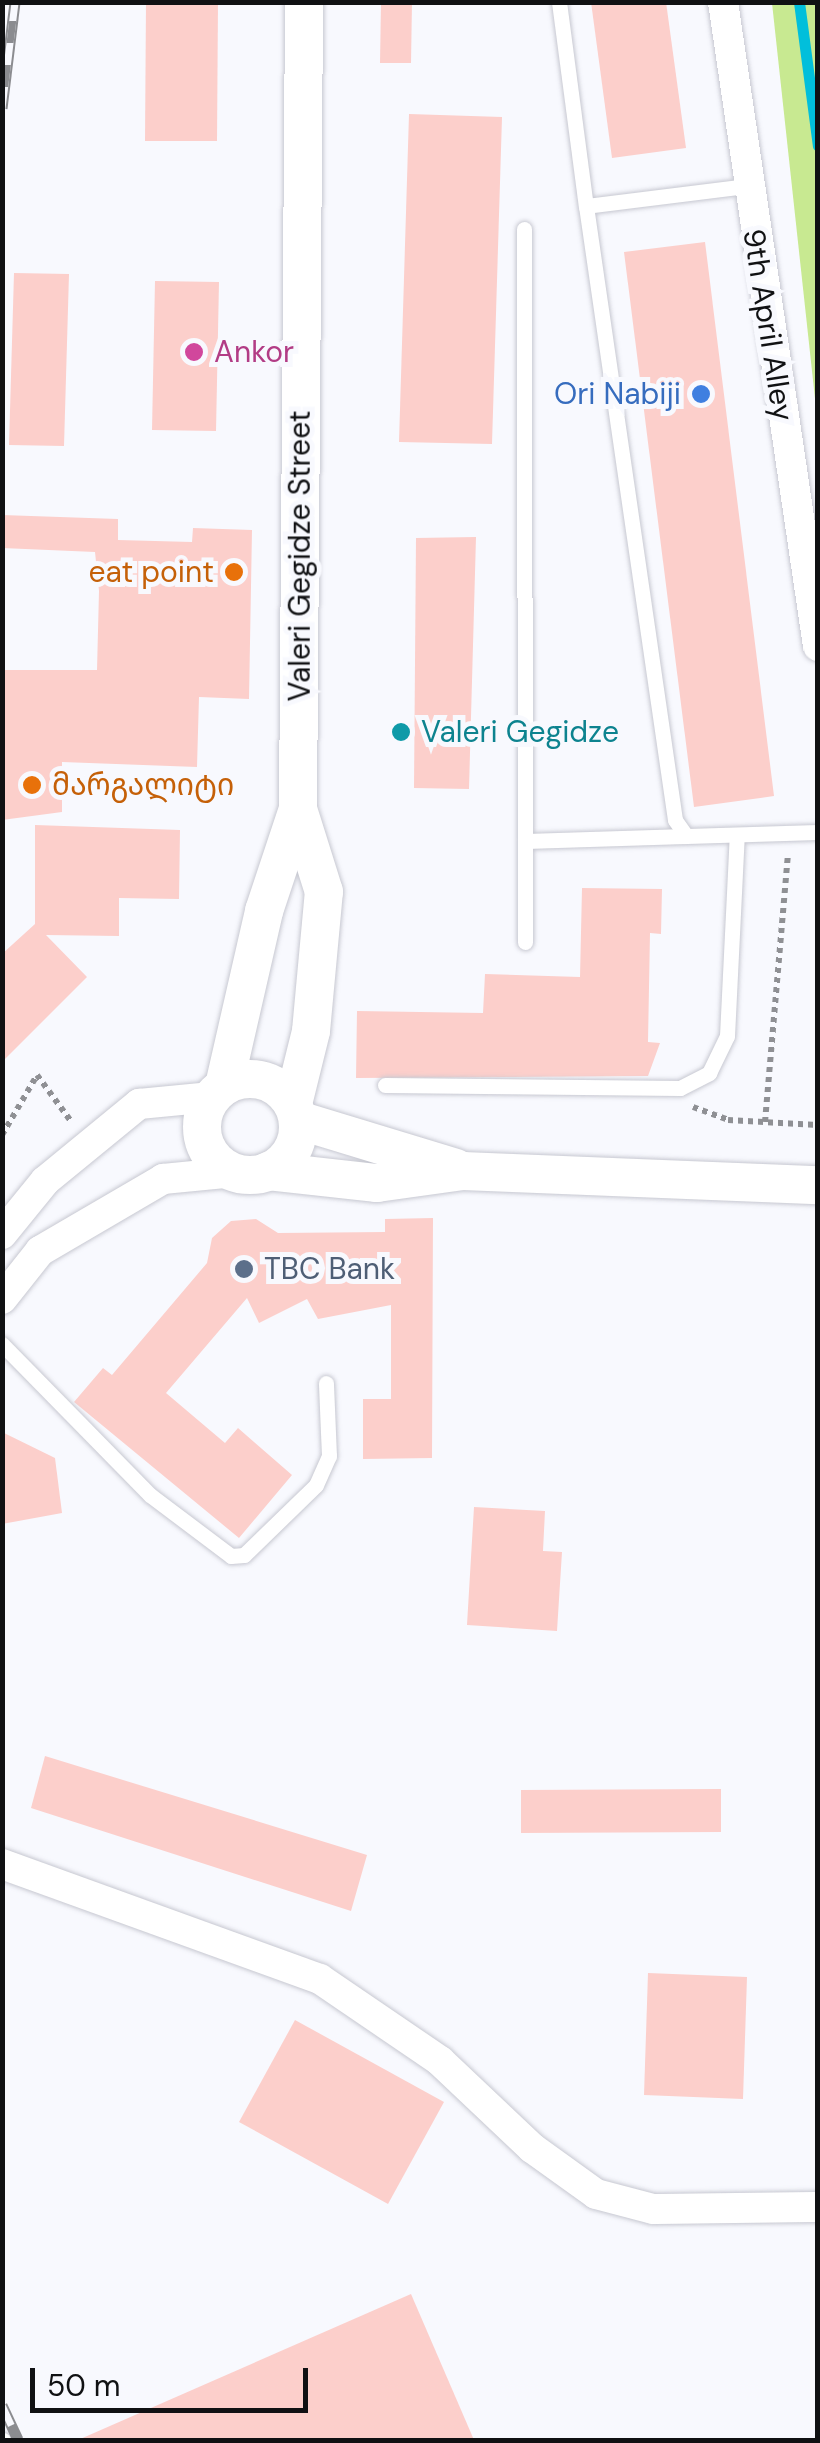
<!DOCTYPE html>
<html>
<head>
<meta charset="utf-8">
<style>
	body { margin:0 }
	#map { position:relative; width:820px; height:2443px; overflow:hidden; background:#f8f9fe; font-family:"DM Sans","Noto Sans Georgian",sans-serif }
	div>[style] { position:absolute }
	[style*='--x'] { left:calc(var(--x)*1px); top:calc(var(--y)*1px); width:calc(var(--w)*1px); rotate:calc(var(--a)*1deg) }
	.green>* { inset:0; background:#c8e991 }
	.stream>* { height:11px; margin:-5.5px; padding:0 5.5px; transform-origin:5.5px; border-radius:5.5px; background:#01bfdb }
	.building>* { inset:0; background:#fccfcb }
	.path>* { height:6px; margin-top:-3px; transform-origin:0; background:repeating-linear-gradient(90deg,#8f9094 0 5px,transparent 0 10px) }
	.roads { filter:drop-shadow(0 0 2px #c7c8d1) drop-shadow(0 0 2px #c7c8d1) }
	.service>* { height:15px; margin:-7.5px; padding:0 7.5px; transform-origin:7.5px; border-radius:7.5px; background:#fff }
	.minor>* { height:30px; margin:-15px; padding:0 15px; transform-origin:15px; border-radius:15px; background:#fff }
	.tertiary>* { height:38px; margin:-19px; padding:0 19px; transform-origin:19px; border-radius:19px; background:#fff }
	.tertiary>.ring { margin:-19px; padding:0; box-sizing:content-box; background:none; border:38px solid #fff; border-radius:50% }
	.rail>* { height:11px; margin-top:-5.5px; transform-origin:0; background:repeating-linear-gradient(90deg,#f8f9fe 0 22px,#8b8c90 0 44px); box-sizing:border-box; border-block:2px solid #8b8c90 }
	.dots>* { width:28px; height:28px; translate:-50% -50%; box-sizing:border-box; border:5px solid #f8f9fe; border-radius:50% }
	span { translate:-50% -50%; white-space:nowrap; text-align:center; line-height:1.15; -webkit-text-stroke:10px #f8f9fe; paint-order:stroke }
	.street-label { font-size:30px; color:#101113 }
	.hotel-label { font-size:30px; color:#b23c85 }
	.left { translate:0 -50%; text-align:left }
	.shop-label { font-size:30px; color:#366cbe }
	.right { translate:-100% -50%; text-align:right }
	.food-label { font-size:30px; color:#c56008 }
	.culture-label { font-size:30px; color:#0d838f }
	.service-label { font-size:30px; color:#4e5e75 }
	.frame { position:absolute; inset:0; border:5px solid #101113; pointer-events:none }
	.scale { position:absolute; left:30px; top:2368px; width:278px; height:45px; box-sizing:border-box; border:5px solid #101113; border-top:0; padding-left:12px; font-size:30px; line-height:35px; white-space:nowrap; color:#101113; -webkit-text-stroke:8px #f8f9fe; paint-order:stroke }
</style>
</head>
<body>
<div id="map">
	<div class="green">
		<div style="clip-path:polygon(772px 3px,817px 3px,817px 417px)"></div>
	</div>
	<div class="stream">
		<div style="--x:799;--y:2;--w:145;--a:82.5"></div>
	</div>
	<div class="building">
		<div style="clip-path:polygon(146px 2px,218px 2px,217px 141px,145px 141px)"></div>
		<div style="clip-path:polygon(381px 2px,412px 2px,411px 63px,380px 63px)"></div>
		<div style="clip-path:polygon(591px 2px,666px 2px,686px 148px,612px 158px)"></div>
		<div style="clip-path:polygon(409px 114px,502px 117px,492px 444px,399px 442px)"></div>
		<div style="clip-path:polygon(705px 242px,774px 796px,694px 807px,624px 252px)"></div>
		<div style="clip-path:polygon(14px 273px,69px 274px,64px 446px,9px 445px)"></div>
		<div style="clip-path:polygon(155px 281px,219px 282px,216px 431px,152px 430px)"></div>
		<div style="clip-path:polygon(2px 515px,118px 519px,118px 540px,192px 542px,193px 528px,252px 530px,249px 699px,199px 697px,197px 767px,62px 762px,62px 812px,2px 820px,2px 670px,97px 670px,99px 591px,95px 552px,2px 548px)"></div>
		<div style="clip-path:polygon(476px 537px,469px 789px,414px 788px,416px 538px)"></div>
		<div style="clip-path:polygon(35px 825px,180px 830px,179px 899px,119px 898px,119px 936px,46px 935px,87px 977px,2px 1062px,2px 954px,35px 924px)"></div>
		<div style="clip-path:polygon(582px 888px,662px 889px,661px 934px,650px 933px,648px 1042px,660px 1043px,648px 1076px,356px 1078px,357px 1011px,483px 1013px,485px 974px,580px 977px)"></div>
		<div style="clip-path:polygon(433px 1218px,432px 1458px,363px 1459px,363px 1399px,391px 1399px,391px 1305px,318px 1319px,307px 1299px,259px 1323px,247px 1298px,166px 1393px,225px 1443px,238px 1428px,292px 1475px,239px 1538px,74px 1402px,103px 1368px,112px 1375px,207px 1263px,212px 1238px,231px 1221px,256px 1219px,278px 1233px,385px 1232px,385px 1219px)"></div>
		<div style="clip-path:polygon(2px 1432px,55px 1458px,62px 1513px,2px 1524px)"></div>
		<div style="clip-path:polygon(474px 1507px,545px 1511px,543px 1551px,562px 1552px,557px 1631px,467px 1625px)"></div>
		<div style="clip-path:polygon(45px 1756px,367px 1855px,351px 1911px,31px 1808px)"></div>
		<div style="clip-path:polygon(721px 1789px,721px 1832px,521px 1833px,521px 1790px)"></div>
		<div style="clip-path:polygon(648px 1973px,747px 1977px,743px 2099px,644px 2095px)"></div>
		<div style="clip-path:polygon(295px 2020px,444px 2102px,388px 2204px,239px 2122px)"></div>
		<div style="clip-path:polygon(411px 2294px,474px 2440px,78px 2440px,192px 2390px)"></div>
	</div>
	<div class="path">
		<div style="--x:693;--y:1107;--w:37;--a:20"></div>
		<div style="--x:728;--y:1120;--w:90;--a:3.2"></div>
		<div style="--x:765;--y:1122;--w:269;--a:-85.1"></div>
		<div style="--x:2;--y:1135;--w:69;--a:-59.7"></div>
		<div style="--x:37;--y:1075;--w:56;--a:53.7"></div>
	</div>
	<div class="roads">
		<div class="service">
			<div style="--x:559;--y:2;--w:206;--a:82.5"></div>
			<div style="--x:746;--y:186;--w:161;--a:172.9"></div>
			<div style="--x:586;--y:206;--w:620;--a:81.75"></div>
			<div style="--x:675;--y:820;--w:19;--a:55"></div>
			<div style="--x:686;--y:836;--w:132;--a:-1.7"></div>
			<div style="--x:524;--y:229;--w:713;--a:89.92"></div>
			<div style="--x:525;--y:841;--w:161;--a:-1.8"></div>
			<div style="--x:385;--y:1085;--w:295;--a:0.6"></div>
			<div style="--x:680;--y:1088;--w:33;--a:-27"></div>
			<div style="--x:709;--y:1073;--w:41;--a:-64.1"></div>
			<div style="--x:727;--y:1036;--w:201;--a:-87.2"></div>
			<div style="--x:2;--y:1344;--w:211;--a:45.6"></div>
			<div style="--x:150;--y:1495;--w:101;--a:37"></div>
			<div style="--x:231;--y:1556;--w:13;--a:-4"></div>
			<div style="--x:244;--y:1555;--w:100;--a:-44.2"></div>
			<div style="--x:316;--y:1485;--w:32;--a:-66"></div>
			<div style="--x:329;--y:1456;--w:73;--a:-92.4"></div>
			<div style="--x:2;--y:2440;--w:1;--a:0"></div>
		</div>
		<div class="minor">
			<div style="--x:723;--y:2;--w:651;--a:81.61"></div>
			<div style="--x:2;--y:1234;--w:68;--a:-50.9"></div>
			<div style="--x:45;--y:1181;--w:122;--a:-39.3"></div>
			<div style="--x:139;--y:1104;--w:73;--a:-5.5"></div>
			<div style="--x:2;--y:1299;--w:61;--a:-51.6"></div>
			<div style="--x:40;--y:1251;--w:143;--a:-30.3"></div>
			<div style="--x:163;--y:1179;--w:72;--a:-5.6"></div>
			<div style="--x:2;--y:1864;--w:338;--a:19.9"></div>
			<div style="--x:320;--y:1979;--w:145;--a:34.3"></div>
			<div style="--x:440;--y:2061;--w:127;--a:43.4"></div>
			<div style="--x:532;--y:2148;--w:79;--a:35.7"></div>
			<div style="--x:596;--y:2194;--w:59;--a:14.7"></div>
			<div style="--x:653;--y:2209;--w:165;--a:-0.7"></div>
		</div>
		<div class="tertiary">
			<div class="ring" style="left:202px;top:1079px;width:58px;height:58px"></div>
			<div style="--x:224;--y:1086;--w:180;--a:-77.1"></div>
			<div style="--x:264;--y:911;--w:108;--a:-71.6"></div>
			<div style="--x:293;--y:1104;--w:75;--a:-76.1"></div>
			<div style="--x:311;--y:1031;--w:140;--a:-84.7"></div>
			<div style="--x:324;--y:892;--w:87;--a:-107.4"></div>
			<div style="--x:298;--y:809;--w:807;--a:-89.57"></div>
			<div style="--x:298;--y:1120;--w:165;--a:16.9"></div>
			<div style="--x:268;--y:1171;--w:110;--a:6.3"></div>
			<div style="--x:377;--y:1183;--w:87;--a:-7.9"></div>
			<div style="--x:463;--y:1171;--w:355;--a:2.3"></div>
		</div>
	</div>
	<div class="rail">
		<div style="--x:2;--y:108;--w:107;--a:-83"></div>
		<div style="--x:2;--y:2405;--w:38;--a:65"></div>
	</div>
	<div class="dots">
		<div style="left:194px;top:352px;background:#d1479c"></div>
		<div style="left:701px;top:394px;background:#3f7fe0"></div>
		<div style="left:234px;top:572px;background:#e8710a"></div>
		<div style="left:401px;top:732px;background:#0f9aa8"></div>
		<div style="left:32px;top:785px;background:#e8710a"></div>
		<div style="left:244px;top:1269px;background:#5c6f8a"></div>
	</div>
	<div class="street-label">
		<span style="left:768px;top:325px;rotate:81deg">9th April Alley</span>
		<span style="left:300px;top:556px;rotate:-90deg">Valeri Gegidze Street</span>
	</div>
	<div class="hotel-label">
		<span class="left" style="left:214px;top:352px">Ankor</span>
	</div>
	<div class="shop-label">
		<span class="right" style="left:681px;top:394px">Ori Nabiji</span>
	</div>
	<div class="food-label">
		<span class="right" style="left:214px;top:572px">eat point</span>
		<span class="left" style="left:52px;top:785px">მარგალიტი</span>
	</div>
	<div class="culture-label">
		<span class="left" style="left:421px;top:732px">Valeri Gegidze</span>
	</div>
	<div class="service-label">
		<span class="left" style="left:264px;top:1269px">TBC Bank</span>
	</div>
	<div class="frame"></div>
	<div class="scale">50 m</div>
</div>
</body>
</html>
